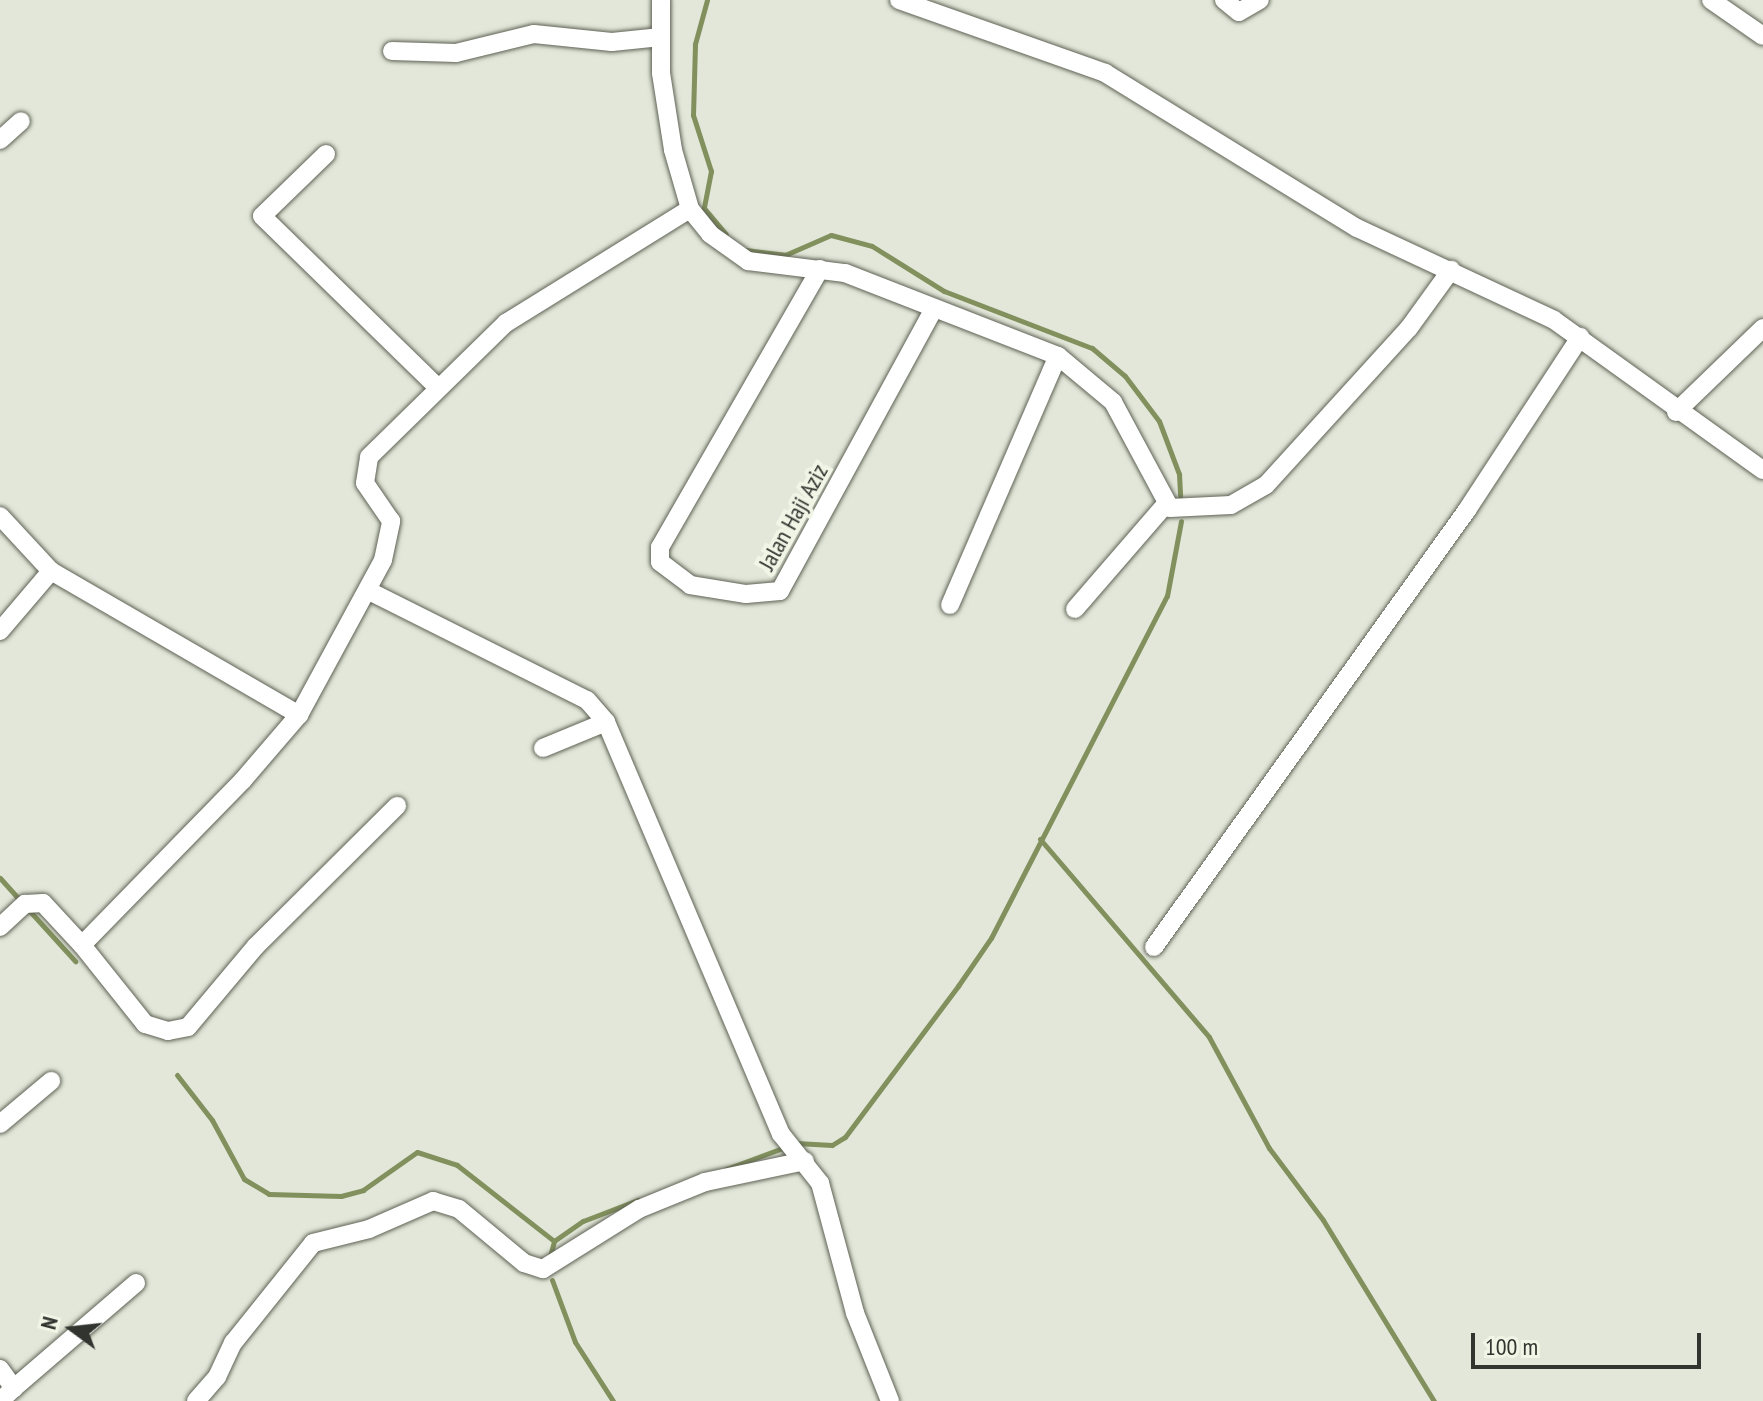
<!DOCTYPE html>
<html>
<head>
<meta charset="utf-8">
<style>
	body { margin:0 }
	#map { position:relative; width:1763px; height:1401px; overflow:hidden; background:#e2e7d9; font-family:"PT Sans Narrow",sans-serif }
	div>[style] { position:absolute }
	[style*='--x'] { left:calc(var(--x)*1px); top:calc(var(--y)*1px); width:calc(var(--w)*1px); rotate:calc(var(--a)*1deg) }
	.stream>* { height:5px; margin:-2.5px; padding:0 2.5px; transform-origin:2.5px; border-radius:2.5px; background:#81905c }
	.roads { filter:drop-shadow(0 0 2px #5e6255) drop-shadow(0 0 2px #5e6255) }
	.minor>* { height:18px; margin:-9px; padding:0 9px; transform-origin:9px; border-radius:9px; background:#fff }
	span { translate:-50% -50%; white-space:nowrap; text-align:center; line-height:1.15; -webkit-text-stroke:8px #f0f5e6; paint-order:stroke }
	.street-label { font-size:24px; color:#32342f }
	.north { position:absolute; left:32px; top:1289px; width:80px; height:80px; -webkit-text-stroke:6px #f0f5e6; paint-order:stroke; rotate:285deg; font-size:22px; font-weight:700; line-height:32px; text-align:center; color:#32342f }
	.north::after { content:''; display:block; margin:auto; width:28px; height:36px; background:#32342f; clip-path:polygon(50% 0,100% 100%,50% 72%,0 100%) }
	.scale { position:absolute; left:1471px; top:1333px; width:230px; height:36px; box-sizing:border-box; border:4px solid #32342f; border-top:0; padding-left:10px; font-size:24px; line-height:28px; white-space:nowrap; color:#32342f; -webkit-text-stroke:6px #f0f5e6; paint-order:stroke }
</style>
</head>
<body>
<div id="map">
	<div class="stream">
		<div style="--x:707;--y:0;--w:46;--a:105.3"></div>
		<div style="--x:695;--y:44;--w:71;--a:91.6"></div>
		<div style="--x:693;--y:115;--w:59;--a:72.2"></div>
		<div style="--x:711;--y:171;--w:38;--a:101"></div>
		<div style="--x:704;--y:208;--w:34;--a:50"></div>
		<div style="--x:746;--y:250;--w:39;--a:7"></div>
		<div style="--x:785;--y:255;--w:50;--a:-23.5"></div>
		<div style="--x:831;--y:235;--w:42;--a:15"></div>
		<div style="--x:872;--y:246;--w:85;--a:32"></div>
		<div style="--x:944;--y:291;--w:159;--a:21.1"></div>
		<div style="--x:1092;--y:348;--w:43;--a:40.3"></div>
		<div style="--x:1125;--y:376;--w:56;--a:52.9"></div>
		<div style="--x:1159;--y:421;--w:57;--a:69.3"></div>
		<div style="--x:1179;--y:474;--w:22;--a:87"></div>
		<div style="--x:1040;--y:839;--w:260;--a:49.5"></div>
		<div style="--x:1209;--y:1037;--w:126;--a:61.6"></div>
		<div style="--x:1269;--y:1148;--w:90;--a:53.1"></div>
		<div style="--x:1323;--y:1220;--w:212;--a:58.5"></div>
		<div style="--x:0;--y:878;--w:31;--a:48"></div>
		<div style="--x:27;--y:908;--w:72;--a:47.8"></div>
		<div style="--x:177;--y:1075;--w:57;--a:52.1"></div>
		<div style="--x:212;--y:1120;--w:67;--a:61.5"></div>
		<div style="--x:244;--y:1179;--w:29;--a:31"></div>
		<div style="--x:269;--y:1194;--w:72;--a:1.6"></div>
		<div style="--x:341;--y:1196;--w:23;--a:-15"></div>
		<div style="--x:363;--y:1190;--w:66;--a:-35.1"></div>
		<div style="--x:417;--y:1152;--w:42;--a:18"></div>
		<div style="--x:457;--y:1165;--w:123;--a:38.1"></div>
		<div style="--x:726;--y:1169;--w:75;--a:-20.4"></div>
		<div style="--x:796;--y:1143;--w:36;--a:3"></div>
		<div style="--x:832;--y:1145;--w:15;--a:-32"></div>
		<div style="--x:845;--y:1137;--w:189;--a:-53.2"></div>
		<div style="--x:958;--y:986;--w:58;--a:-55.5"></div>
		<div style="--x:991;--y:938;--w:385;--a:-62.8"></div>
		<div style="--x:1167;--y:596;--w:76;--a:-79.4"></div>
		<div style="--x:549;--y:1260;--w:20;--a:-75"></div>
		<div style="--x:554;--y:1241;--w:35;--a:-35"></div>
		<div style="--x:583;--y:1221;--w:59;--a:-20.9"></div>
		<div style="--x:552;--y:1280;--w:66;--a:69.6"></div>
		<div style="--x:575;--y:1342;--w:70;--a:57.2"></div>
	</div>
	<div class="roads">
		<div class="minor">
			<div style="--x:661;--y:0;--w:73;--a:90"></div>
			<div style="--x:661;--y:73;--w:78;--a:81.1"></div>
			<div style="--x:673;--y:150;--w:61;--a:73.9"></div>
			<div style="--x:690;--y:209;--w:32;--a:51"></div>
			<div style="--x:710;--y:234;--w:47;--a:35.4"></div>
			<div style="--x:748;--y:261;--w:98;--a:7.1"></div>
			<div style="--x:845;--y:273;--w:229;--a:21.3"></div>
			<div style="--x:1058;--y:356;--w:72;--a:39.9"></div>
			<div style="--x:1113;--y:402;--w:120;--a:61.7"></div>
			<div style="--x:1170;--y:508;--w:61;--a:-2.8"></div>
			<div style="--x:1231;--y:505;--w:40;--a:-29.7"></div>
			<div style="--x:1266;--y:485;--w:212;--a:-47.7"></div>
			<div style="--x:1409;--y:328;--w:72;--a:-54.1"></div>
			<div style="--x:899;--y:0;--w:219;--a:19.5"></div>
			<div style="--x:1105;--y:73;--w:296;--a:31.6"></div>
			<div style="--x:1357;--y:228;--w:217;--a:25"></div>
			<div style="--x:1554;--y:320;--w:257;--a:35.7"></div>
			<div style="--x:1224;--y:0;--w:19;--a:39"></div>
			<div style="--x:1239;--y:12;--w:24;--a:-30"></div>
			<div style="--x:1711;--y:0;--w:63;--a:34.7"></div>
			<div style="--x:392;--y:51;--w:64;--a:1.8"></div>
			<div style="--x:456;--y:53;--w:80;--a:-13.7"></div>
			<div style="--x:534;--y:34;--w:78;--a:5.9"></div>
			<div style="--x:612;--y:42;--w:49;--a:-5.8"></div>
			<div style="--x:0;--y:140;--w:28;--a:-42"></div>
			<div style="--x:326;--y:154;--w:89;--a:135.9"></div>
			<div style="--x:262;--y:216;--w:246;--a:44.3"></div>
			<div style="--x:820;--y:269;--w:321;--a:119.9"></div>
			<div style="--x:660;--y:547;--w:15;--a:90"></div>
			<div style="--x:660;--y:562;--w:38;--a:37"></div>
			<div style="--x:690;--y:585;--w:57;--a:9.1"></div>
			<div style="--x:746;--y:594;--w:34;--a:-5"></div>
			<div style="--x:780;--y:591;--w:320;--a:-61.4"></div>
			<div style="--x:1676;--y:412;--w:121;--a:-44"></div>
			<div style="--x:0;--y:516;--w:75;--a:47.2"></div>
			<div style="--x:51;--y:571;--w:287;--a:30.1"></div>
			<div style="--x:369;--y:591;--w:244;--a:26.6"></div>
			<div style="--x:587;--y:700;--w:29;--a:49"></div>
			<div style="--x:606;--y:722;--w:448;--a:67"></div>
			<div style="--x:781;--y:1134;--w:63;--a:51.5"></div>
			<div style="--x:820;--y:1183;--w:135;--a:74.9"></div>
			<div style="--x:855;--y:1313;--w:95;--a:68.3"></div>
			<div style="--x:950;--y:605;--w:271;--a:-66.6"></div>
			<div style="--x:1075;--y:609;--w:138;--a:-49.1"></div>
			<div style="--x:0;--y:631;--w:79;--a:-49.6"></div>
			<div style="--x:543;--y:748;--w:68;--a:-22.4"></div>
			<div style="--x:0;--y:927;--w:34;--a:-43"></div>
			<div style="--x:25;--y:904;--w:18;--a:-3"></div>
			<div style="--x:43;--y:903;--w:57;--a:47.1"></div>
			<div style="--x:82;--y:945;--w:231;--a:-45.7"></div>
			<div style="--x:243;--y:780;--w:86;--a:-49.3"></div>
			<div style="--x:299;--y:715;--w:176;--a:-61.5"></div>
			<div style="--x:383;--y:560;--w:40;--a:-78"></div>
			<div style="--x:391;--y:521;--w:46;--a:-124.4"></div>
			<div style="--x:365;--y:483;--w:26;--a:-81"></div>
			<div style="--x:369;--y:457;--w:192;--a:-44.4"></div>
			<div style="--x:506;--y:323;--w:216;--a:-31.8"></div>
			<div style="--x:82;--y:945;--w:101;--a:51.4"></div>
			<div style="--x:145;--y:1024;--w:24;--a:17"></div>
			<div style="--x:168;--y:1031;--w:20;--a:-11"></div>
			<div style="--x:188;--y:1027;--w:106;--a:-50"></div>
			<div style="--x:256;--y:946;--w:199;--a:-44.8"></div>
			<div style="--x:1154;--y:947;--w:538;--a:-54.39"></div>
			<div style="--x:1467;--y:510;--w:207;--a:-56.8"></div>
			<div style="--x:0;--y:1124;--w:67;--a:-40.1"></div>
			<div style="--x:0;--y:1369;--w:24;--a:54"></div>
			<div style="--x:14;--y:1388;--w:19;--a:137"></div>
			<div style="--x:14;--y:1388;--w:161;--a:-40.7"></div>
			<div style="--x:196;--y:1401;--w:32;--a:-49"></div>
			<div style="--x:217;--y:1377;--w:38;--a:-65"></div>
			<div style="--x:233;--y:1343;--w:128;--a:-51.3"></div>
			<div style="--x:313;--y:1243;--w:58;--a:-14"></div>
			<div style="--x:369;--y:1229;--w:70;--a:-23.6"></div>
			<div style="--x:433;--y:1201;--w:27;--a:17"></div>
			<div style="--x:459;--y:1209;--w:85;--a:39.7"></div>
			<div style="--x:524;--y:1263;--w:20;--a:18"></div>
			<div style="--x:543;--y:1269;--w:113;--a:-32"></div>
			<div style="--x:639;--y:1209;--w:71;--a:-22.2"></div>
			<div style="--x:705;--y:1182;--w:102;--a:-11.9"></div>
		</div>
	</div>
	<div class="street-label">
		<span style="left:793px;top:517px;rotate:-61deg">Jalan Haji Aziz</span>
	</div>
	<div class="north">N</div>
	<div class="scale">100 m</div>
</div>
</body>
</html>
